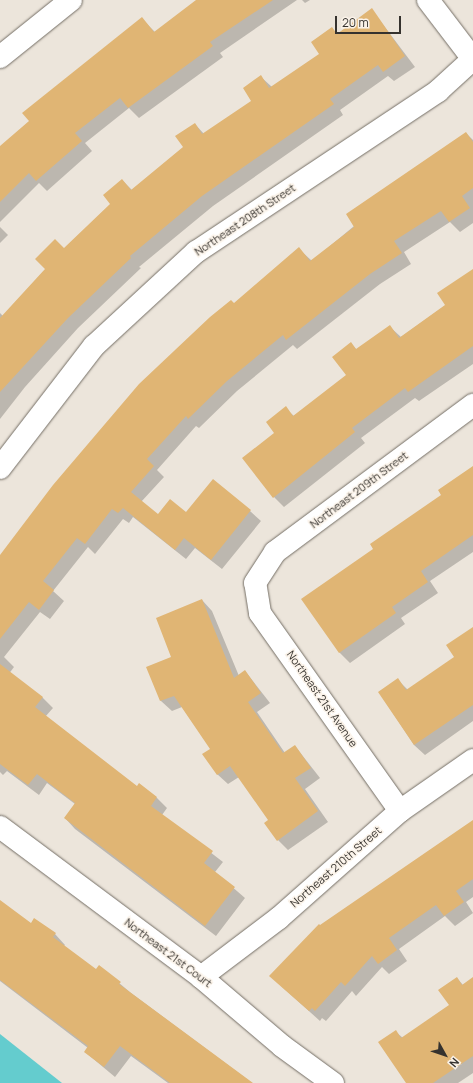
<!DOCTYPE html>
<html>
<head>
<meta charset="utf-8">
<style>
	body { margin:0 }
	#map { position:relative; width:473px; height:1083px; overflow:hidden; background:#ece5db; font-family:Manrope,sans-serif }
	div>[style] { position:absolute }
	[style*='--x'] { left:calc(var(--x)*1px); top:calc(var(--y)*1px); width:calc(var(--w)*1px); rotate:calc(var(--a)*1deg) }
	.water>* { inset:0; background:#64ccce }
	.shadow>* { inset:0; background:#0003 }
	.building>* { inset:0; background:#e0b574 }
	.roads { filter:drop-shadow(0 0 1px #746e65) drop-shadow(0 0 1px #746e65) }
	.minor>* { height:22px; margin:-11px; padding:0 11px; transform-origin:11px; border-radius:11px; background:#fff }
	span { translate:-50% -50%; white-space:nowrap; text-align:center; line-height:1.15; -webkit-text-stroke:3px #faf2e8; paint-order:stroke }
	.street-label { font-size:11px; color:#35322e }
	.north { position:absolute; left:425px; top:1035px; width:40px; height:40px; -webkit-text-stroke:3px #faf2e8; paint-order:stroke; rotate:130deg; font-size:11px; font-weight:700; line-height:16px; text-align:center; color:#35322e }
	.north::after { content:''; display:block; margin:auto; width:14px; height:18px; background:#35322e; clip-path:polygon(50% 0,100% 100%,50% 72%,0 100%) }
	.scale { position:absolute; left:335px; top:16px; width:66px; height:18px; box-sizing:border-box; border:2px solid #35322e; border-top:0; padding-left:5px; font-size:12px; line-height:14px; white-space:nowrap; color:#35322e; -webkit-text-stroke:3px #faf2e8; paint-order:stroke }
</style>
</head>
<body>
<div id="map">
	<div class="water">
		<div style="clip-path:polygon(0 1034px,62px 1083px,0 1083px)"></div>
	</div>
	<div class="shadow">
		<div style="clip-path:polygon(197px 0,297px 0,220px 53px,223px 57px,139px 118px,129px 108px,85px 143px,92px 151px,47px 191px,39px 183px,0 222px,0 148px,30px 121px,24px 113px,142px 19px,155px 32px)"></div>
		<div style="clip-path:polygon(302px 0,310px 0,305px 3px)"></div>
		<div style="clip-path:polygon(372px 10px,415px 67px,394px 81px,388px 76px,340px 110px,343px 115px,213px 206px,139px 267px,141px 268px,78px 328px,25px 387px,0 419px,0 313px,3px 316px,64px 249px,111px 204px,122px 180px,132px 190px,184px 147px,195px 124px,204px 134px,253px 101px,261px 77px,272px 87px,321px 54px,331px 28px,338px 34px)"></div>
		<div style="clip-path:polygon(466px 133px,473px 140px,473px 223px,460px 232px,450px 222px,404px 252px,411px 264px,380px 284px,297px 349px,293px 345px,237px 391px,199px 428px,196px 426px,157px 470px,164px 477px,141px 502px,158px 515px,250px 511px,261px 521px,222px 569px,195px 548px,186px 559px,133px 517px,129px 523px,123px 519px,95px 554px,88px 547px,53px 591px,64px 601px,50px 619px,40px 612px,4px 657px,14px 667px,2px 683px,0 682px,0 559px,234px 304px,299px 249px,312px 261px)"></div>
		<div style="clip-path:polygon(0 227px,8px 235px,0 243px)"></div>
		<div style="clip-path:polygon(473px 270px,473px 364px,419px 401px,415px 398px,361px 438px,365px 443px,284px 507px,274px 497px,275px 433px,285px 408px,294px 416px,347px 376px,351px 344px,357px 350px,390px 327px,401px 337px,446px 305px)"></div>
		<div style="clip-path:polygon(473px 467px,473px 552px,430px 581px,438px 593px,401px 618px,405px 624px,350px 663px,339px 652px,375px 549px,443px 496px)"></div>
		<div style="clip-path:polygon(202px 600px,212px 611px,239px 676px,245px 671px,270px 703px,257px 712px,285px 753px,295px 746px,320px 778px,305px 789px,328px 822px,288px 850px,278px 840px,269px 820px,239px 777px,228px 784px,217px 774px,211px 749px,182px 707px,172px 711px,161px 701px,148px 668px,173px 658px)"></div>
		<div style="clip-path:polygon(473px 628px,473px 721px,425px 755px,414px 745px,379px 692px,398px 680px,408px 690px,456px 657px)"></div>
		<div style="clip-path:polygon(42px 697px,53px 708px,45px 717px,137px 787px,139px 785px,157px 798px,167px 808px,162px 815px,223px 862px,215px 872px,245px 898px,216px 936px,75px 829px,65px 818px,75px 804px,47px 783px,39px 795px,7px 771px,3px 775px,0 772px,0 715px)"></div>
		<div style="clip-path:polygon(473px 821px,473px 897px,466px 902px,473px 913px,455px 926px,445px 916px,399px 949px,407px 961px,389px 974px,382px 967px,356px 996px,352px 991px,326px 1021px,322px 1018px,320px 1021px,281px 986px,320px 926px)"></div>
		<div style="clip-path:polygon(0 901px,31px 924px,55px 934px,65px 945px,64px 946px,96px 970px,99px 966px,131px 993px,252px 1083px,168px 1083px,131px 1056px,115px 1077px,85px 1052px,88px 1048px,0 981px)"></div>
		<div style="clip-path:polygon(457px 978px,463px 985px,473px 978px,473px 1073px,458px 1083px,407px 1083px,396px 1032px,403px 1038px,450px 1006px)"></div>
	</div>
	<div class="building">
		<div style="clip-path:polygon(196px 0,273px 0,210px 42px,213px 46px,128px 108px,120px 98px,75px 133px,82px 141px,36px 181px,29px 173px,0 202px,0 146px,29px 121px,22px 113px,142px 17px,154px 32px)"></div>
		<div style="clip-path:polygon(372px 8px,405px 56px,383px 72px,378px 65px,330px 99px,334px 104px,202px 196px,130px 256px,131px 258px,68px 318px,0 392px,0 318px,45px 269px,35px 259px,55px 239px,64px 248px,110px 204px,103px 195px,122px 179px,131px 190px,183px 147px,175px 136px,195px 123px,202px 134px,251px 101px,243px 88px,261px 75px,269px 88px,319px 54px,311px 42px,332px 27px,337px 34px)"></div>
		<div style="clip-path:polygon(466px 132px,473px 142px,473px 188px,462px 196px,470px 208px,449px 222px,441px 211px,394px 241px,402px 253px,370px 274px,286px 340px,283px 335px,227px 381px,188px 419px,186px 416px,147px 459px,154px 466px,131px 492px,158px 514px,170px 499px,186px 512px,213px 479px,251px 510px,211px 560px,184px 538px,175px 550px,123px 508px,118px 513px,112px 509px,85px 544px,77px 538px,43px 581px,54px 590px,39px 610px,29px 602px,0 639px,0 555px,53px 485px,139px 384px,210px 317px,231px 300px,234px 303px,299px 247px,310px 261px,354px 227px,346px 214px)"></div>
		<div style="clip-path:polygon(473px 269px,473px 346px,408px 392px,405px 388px,352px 428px,355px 432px,273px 498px,242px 458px,274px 433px,266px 422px,286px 406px,293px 416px,346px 375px,332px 357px,351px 342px,356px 349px,390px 325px,399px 338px,445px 305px,437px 293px)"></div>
		<div style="clip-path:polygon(473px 466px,473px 535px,421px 571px,428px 582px,392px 607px,396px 613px,339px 653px,301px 599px,373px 549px,370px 544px,441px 495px,438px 490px)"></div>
		<div style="clip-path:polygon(202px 599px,234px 678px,245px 670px,261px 693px,248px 702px,283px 753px,295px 745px,311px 768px,295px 778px,318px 811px,277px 841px,264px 823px,268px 820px,230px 766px,217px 775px,202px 754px,210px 749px,174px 696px,160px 701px,146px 667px,171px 657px,156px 618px)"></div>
		<div style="clip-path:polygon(473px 627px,473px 705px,414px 745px,378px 692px,398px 678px,406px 690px,454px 657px,446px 645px)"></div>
		<div style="clip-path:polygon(0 664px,43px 697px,35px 707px,137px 786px,139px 783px,157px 797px,151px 806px,213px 851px,204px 863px,235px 887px,205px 926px,64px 818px,75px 803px,37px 774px,28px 785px,0 764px)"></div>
		<div style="clip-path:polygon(473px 820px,473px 879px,456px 891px,464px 902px,444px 916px,436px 905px,389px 938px,397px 950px,378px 964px,372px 956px,345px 986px,341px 982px,315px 1011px,312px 1008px,309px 1011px,269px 976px,319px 924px,320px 925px)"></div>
		<div style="clip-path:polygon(0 900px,31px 923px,34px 918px,56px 933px,53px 937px,96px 969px,99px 965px,121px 982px,119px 984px,253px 1083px,170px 1083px,120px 1046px,104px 1067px,84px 1052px,88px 1046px,0 980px)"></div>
		<div style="clip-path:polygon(457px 977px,462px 985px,473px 977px,473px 1056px,433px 1083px,406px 1083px,378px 1042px,396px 1030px,401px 1038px,449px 1005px,438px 990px)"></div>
	</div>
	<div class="roads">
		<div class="minor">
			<div style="--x:428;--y:0;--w:74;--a:52.7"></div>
			<div style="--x:0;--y:57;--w:91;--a:-38.8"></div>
			<div style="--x:0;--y:468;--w:154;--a:-52.4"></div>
			<div style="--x:94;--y:346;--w:139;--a:-42.7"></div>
			<div style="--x:196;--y:252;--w:291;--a:-33.6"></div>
			<div style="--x:438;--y:91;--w:47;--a:-42.4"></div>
			<div style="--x:400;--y:811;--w:242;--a:-125.3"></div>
			<div style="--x:260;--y:613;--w:30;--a:-99"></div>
			<div style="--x:255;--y:583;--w:37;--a:-57"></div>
			<div style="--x:275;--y:552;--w:247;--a:-36.6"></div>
			<div style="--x:0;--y:827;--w:251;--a:36.7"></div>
			<div style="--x:201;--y:977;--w:106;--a:40.4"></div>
			<div style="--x:282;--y:1046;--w:63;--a:36"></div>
			<div style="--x:201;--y:977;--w:98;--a:-37.1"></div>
			<div style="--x:279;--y:918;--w:162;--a:-41.5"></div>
			<div style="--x:400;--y:811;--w:89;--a:-34.9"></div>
		</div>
	</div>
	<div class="street-label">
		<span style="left:245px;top:220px;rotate:-34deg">Northeast 208th Street</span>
		<span style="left:359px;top:490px;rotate:-37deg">Northeast 209th Street</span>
		<span style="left:322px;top:699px;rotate:55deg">Northeast 21st Avenue</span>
		<span style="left:336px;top:867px;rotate:-41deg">Northeast 210th Street</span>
		<span style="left:168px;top:953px;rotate:37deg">Northeast 21st Court</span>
	</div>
	<div class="north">N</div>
	<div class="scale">20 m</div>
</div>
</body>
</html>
